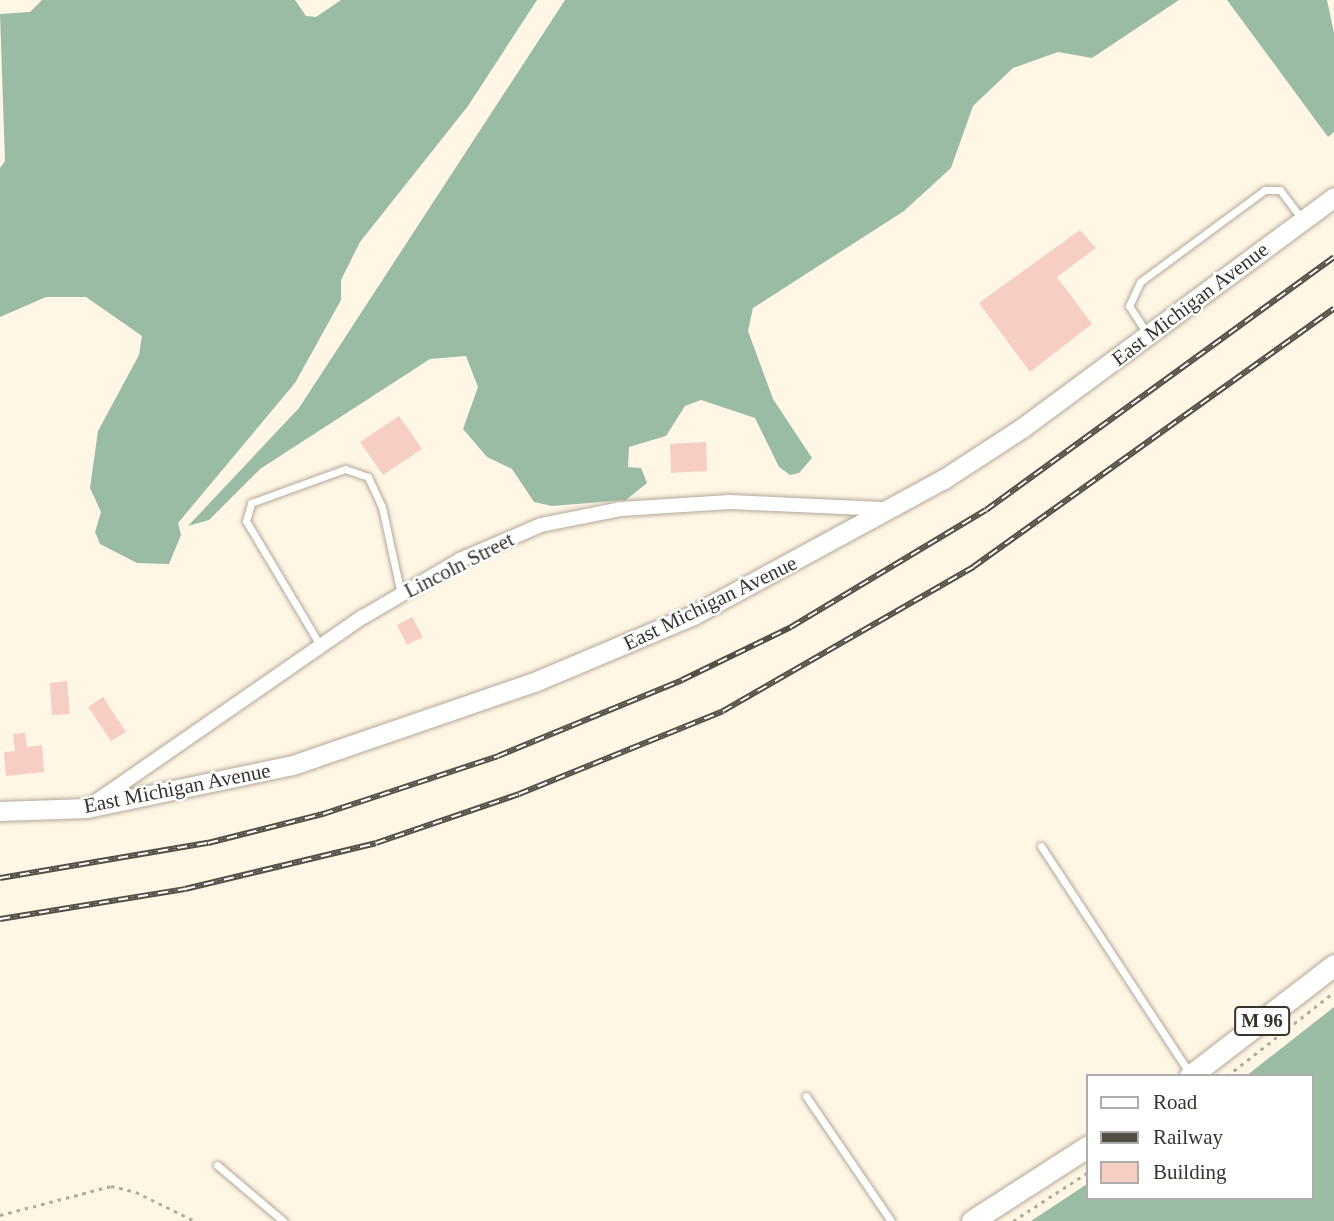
<!DOCTYPE html>
<html>
<head>
<meta charset="utf-8">
<style>
	body { margin:0 }
	#map { position:relative; width:1334px; height:1221px; overflow:hidden; background:#fff6e5; font-family:Georgia,serif }
	div>[style] { position:absolute }
	[style*='--x'] { left:calc(var(--x)*1px); top:calc(var(--y)*1px); width:calc(var(--w)*1px); rotate:calc(var(--a)*1deg) }
	.forest>* { inset:0; background:#9abca5 }
	.building>* { inset:0; background:#f6cec3 }
	.path>* { height:2.5px; margin-top:-1.25px; transform-origin:0; background:repeating-linear-gradient(90deg,#b1aa9d 0 3.5px,transparent 0 8.5px) }
	.roads { filter:drop-shadow(0 0 2px #b1a999) drop-shadow(0 0 2px #b1a999) }
	.lane>* { height:7px; margin:-3.5px; padding:0 3.5px; transform-origin:3.5px; border-radius:3.5px; background:#fff }
	.street>* { height:14px; margin:-7px; padding:0 7px; transform-origin:7px; border-radius:7px; background:#fff }
	.secondary>* { height:19px; margin:-9.5px; padding:0 9.5px; transform-origin:9.5px; border-radius:9.5px; background:#fff }
	.primary>* { height:21px; margin:-10.5px; padding:0 10.5px; transform-origin:10.5px; border-radius:10.5px; background:#fff }
	.rail>* { height:6px; margin-top:-3px; transform-origin:0; background:repeating-linear-gradient(90deg,#fff 0 10px,#534f47 0 20px); box-sizing:border-box; border-block:2px solid #534f47 }
	span { translate:-50% -50%; white-space:nowrap; text-align:center; line-height:1.15; -webkit-text-stroke:5px #fff; paint-order:stroke }
	.shield-label span { padding:2px 5px; background:#fff; border:2px solid; border-radius:5px; -webkit-text-stroke-width:0 }
	.shield-label { font-size:19px; color:#36332c; font-weight:700 }
	.street-label { font-size:21px; color:#36332c }
	.legend { position:absolute; left:1086px; top:1074px; width:228px; height:126px; box-sizing:border-box; background:#fff; border:2px solid #afadab; margin:0; padding:9px 12px; list-style:none; font-size:21px; color:#36332c }
	.legend li { display:flex; align-items:center; gap:14px; height:35px }
	.legend b { width:35px; border:2px solid #afadab }
</style>
</head>
<body>
<div id="map">
	<div class="forest">
		<div style="clip-path:polygon(42px 0,295px 0,306px 16px,316px 17px,341px 0,537px 0,468px 106px,360px 242px,341px 280px,341px 300px,295px 383px,178px 523px,181px 535px,169px 564px,137px 563px,100px 544px,95px 532px,101px 512px,90px 488px,98px 431px,139px 355px,142px 336px,86px 297px,46px 297px,0 317px,0 168px,5px 161px,0 14px,30px 12px)"></div>
		<div style="clip-path:polygon(565px 0,1179px 0,1092px 58px,1058px 52px,1013px 68px,973px 106px,951px 168px,904px 211px,753px 308px,748px 331px,773px 399px,812px 458px,799px 473px,790px 475px,779px 467px,755px 418px,701px 400px,685px 406px,666px 436px,629px 447px,628px 467px,641px 468px,647px 483px,626px 500px,552px 506px,534px 502px,512px 469px,487px 457px,463px 429px,478px 387px,466px 356px,430px 359px,260px 469px,209px 520px,188px 526px,299px 408px)"></div>
		<div style="clip-path:polygon(1227px 0,1327px 0,1334px 33px,1334px 132px,1328px 137px)"></div>
		<div style="clip-path:polygon(1334px 1007px,1334px 1221px,1031px 1221px,1087px 1184px,1087px 1198px,1311px 1198px,1311px 1076px,1246px 1076px)"></div>
	</div>
	<div class="building">
		<div style="clip-path:polygon(1080px 230px,1096px 248px,1057px 277px,1092px 324px,1030px 372px,979px 303px)"></div>
		<div style="clip-path:polygon(399px 416px,422px 449px,383px 475px,360px 442px)"></div>
		<div style="clip-path:polygon(706px 442px,707px 471px,671px 473px,670px 444px)"></div>
		<div style="clip-path:polygon(412px 617px,423px 637px,407px 645px,397px 625px)"></div>
		<div style="clip-path:polygon(67px 681px,70px 714px,52px 715px,50px 683px)"></div>
		<div style="clip-path:polygon(103px 697px,126px 732px,111px 741px,88px 707px)"></div>
		<div style="clip-path:polygon(25px 733px,27px 747px,42px 745px,44px 772px,6px 776px,4px 752px,15px 751px,13px 734px)"></div>
	</div>
	<div class="path">
		<div style="--x:1227;--y:1076;--w:136;--a:-38.1"></div>
		<div style="--x:0;--y:1215;--w:115;--a:-14.6"></div>
		<div style="--x:111;--y:1186;--w:26;--a:13"></div>
		<div style="--x:136;--y:1192;--w:66;--a:26.2"></div>
		<div style="--x:1013;--y:1221;--w:88;--a:-33"></div>
	</div>
	<div class="roads">
		<div class="lane">
			<div style="--x:1148;--y:335;--w:35;--a:-123"></div>
			<div style="--x:1129;--y:306;--w:26;--a:-65"></div>
			<div style="--x:1140;--y:282;--w:155;--a:-36.4"></div>
			<div style="--x:1265;--y:190;--w:15;--a:0"></div>
			<div style="--x:1280;--y:190;--w:36;--a:53"></div>
			<div style="--x:320;--y:645;--w:144;--a:-120.8"></div>
			<div style="--x:246;--y:521;--w:19;--a:-74"></div>
			<div style="--x:251;--y:503;--w:100;--a:-19.9"></div>
			<div style="--x:345;--y:469;--w:24;--a:19"></div>
			<div style="--x:368;--y:477;--w:33;--a:65"></div>
			<div style="--x:382;--y:507;--w:89;--a:77.7"></div>
			<div style="--x:1041;--y:846;--w:272;--a:56.8"></div>
			<div style="--x:806;--y:1096;--w:151;--a:55.8"></div>
			<div style="--x:217;--y:1165;--w:87;--a:40.3"></div>
		</div>
		<div class="street">
			<div style="--x:91;--y:805;--w:331;--a:-34.7"></div>
			<div style="--x:363;--y:617;--w:113;--a:-30.4"></div>
			<div style="--x:460;--y:560;--w:88;--a:-23.4"></div>
			<div style="--x:541;--y:525;--w:82;--a:-11.3"></div>
			<div style="--x:621;--y:509;--w:109;--a:-3.7"></div>
			<div style="--x:730;--y:502;--w:157;--a:2.6"></div>
		</div>
		<div class="secondary">
			<div style="--x:0;--y:811;--w:87;--a:-2"></div>
			<div style="--x:87;--y:808;--w:210;--a:-11.8"></div>
			<div style="--x:293;--y:765;--w:255;--a:-19"></div>
			<div style="--x:534;--y:682;--w:173;--a:-22.8"></div>
			<div style="--x:693;--y:615;--w:283;--a:-28.5"></div>
			<div style="--x:942;--y:480;--w:95;--a:-33"></div>
			<div style="--x:1022;--y:428;--w:388;--a:-36.5"></div>
		</div>
		<div class="primary">
			<div style="--x:1190;--y:1076;--w:182;--a:-37.6"></div>
			<div style="--x:972;--y:1221;--w:137;--a:-32.8"></div>
		</div>
	</div>
	<div class="rail">
		<div style="--x:0;--y:878;--w:211;--a:-9.6"></div>
		<div style="--x:208;--y:843;--w:119;--a:-14.2"></div>
		<div style="--x:323;--y:814;--w:184;--a:-18.3"></div>
		<div style="--x:498;--y:756;--w:199;--a:-22.4"></div>
		<div style="--x:682;--y:680;--w:121;--a:-25.9"></div>
		<div style="--x:791;--y:627;--w:227;--a:-31"></div>
		<div style="--x:986;--y:510;--w:430;--a:-36"></div>
		<div style="--x:0;--y:919;--w:187;--a:-9.2"></div>
		<div style="--x:185;--y:889;--w:196;--a:-13.5"></div>
		<div style="--x:376;--y:843;--w:151;--a:-18.9"></div>
		<div style="--x:519;--y:794;--w:220;--a:-22.1"></div>
		<div style="--x:723;--y:711;--w:289;--a:-29.9"></div>
		<div style="--x:973;--y:567;--w:444;--a:-35.6"></div>
	</div>
	<div class="shield-label">
		<span style="left:1262px;top:1021px">M 96</span>
	</div>
	<div class="street-label">
		<span style="left:1190px;top:304px;rotate:-37deg">East Michigan Avenue</span>
		<span style="left:459px;top:565px;rotate:-27deg">Lincoln Street</span>
		<span style="left:710px;top:603px;rotate:-26deg">East Michigan Avenue</span>
		<span style="left:177px;top:788px;rotate:-11deg">East Michigan Avenue</span>
	</div>
	<ul class="legend">
	<li><b style="height:9px;background:#fff"></b>Road</li>
	<li><b style="height:9px;background:#534f47"></b>Railway</li>
	<li><b style="height:19px;background:#f6cec3"></b>Building</li>
	</ul>
</div>
</body>
</html>
